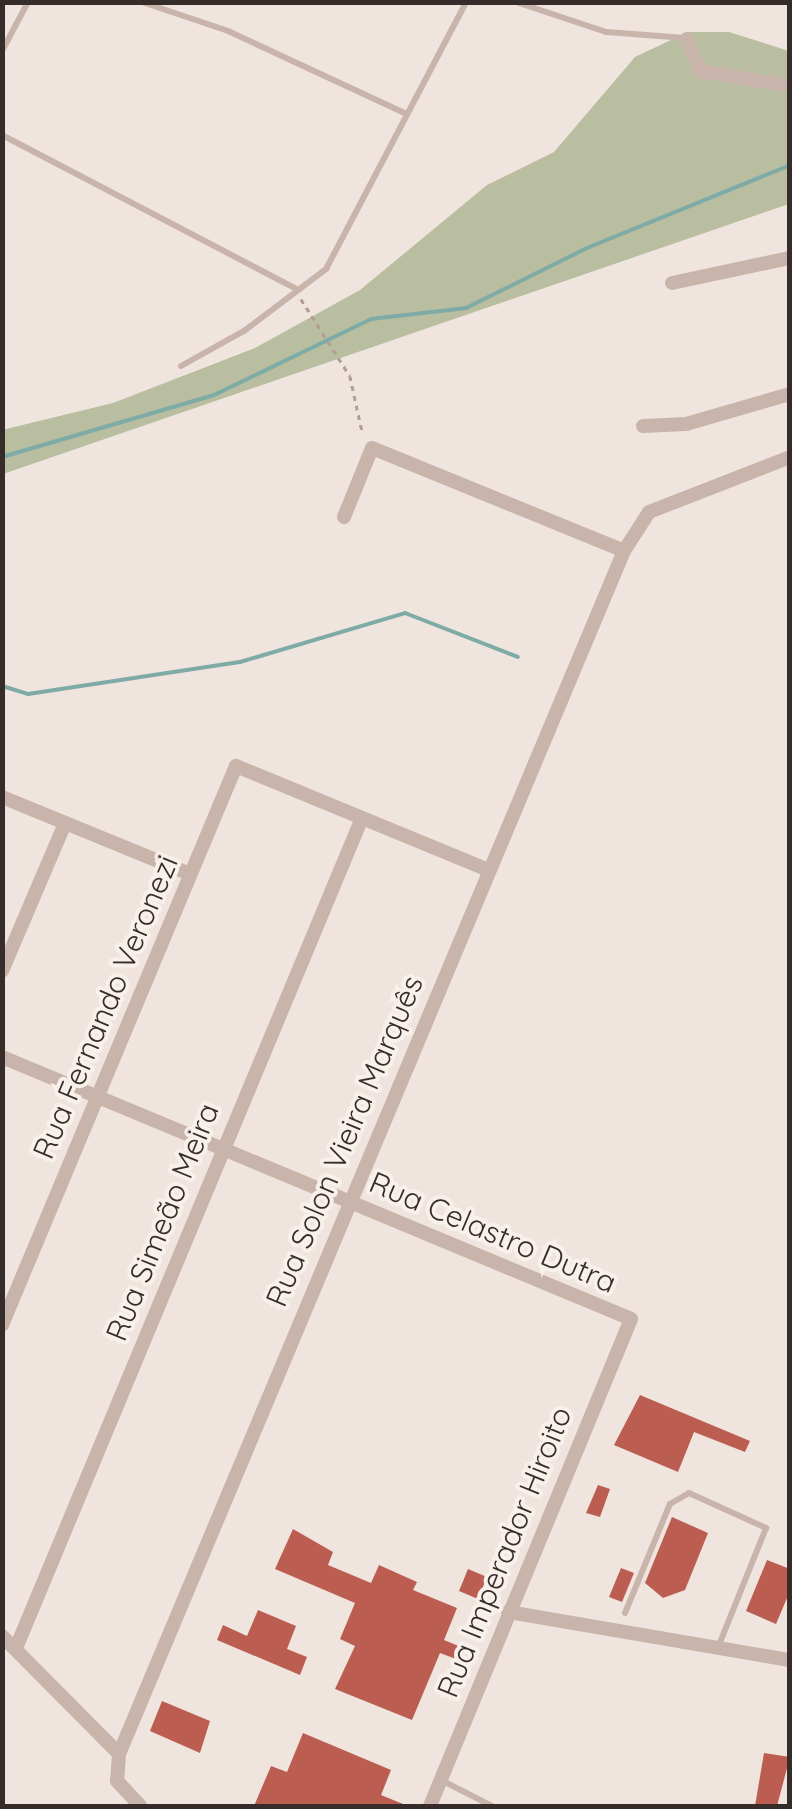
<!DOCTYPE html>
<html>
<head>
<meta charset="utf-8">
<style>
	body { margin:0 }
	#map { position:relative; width:792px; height:1809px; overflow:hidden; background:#f0e5de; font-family:Quicksand,sans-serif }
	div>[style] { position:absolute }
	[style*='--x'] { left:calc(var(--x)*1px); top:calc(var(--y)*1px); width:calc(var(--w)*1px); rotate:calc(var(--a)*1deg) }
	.green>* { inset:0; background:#b8be9f }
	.stream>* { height:4px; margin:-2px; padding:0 2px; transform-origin:2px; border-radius:2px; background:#7faba7 }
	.building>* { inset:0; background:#bc5d51 }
	.path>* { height:2.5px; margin-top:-1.25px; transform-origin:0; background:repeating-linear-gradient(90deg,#b39e95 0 5px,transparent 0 10px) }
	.service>* { height:6px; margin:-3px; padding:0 3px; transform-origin:3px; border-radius:3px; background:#c8b4ab }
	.minor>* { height:14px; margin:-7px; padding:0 7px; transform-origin:7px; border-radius:7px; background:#c8b4ab }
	span { translate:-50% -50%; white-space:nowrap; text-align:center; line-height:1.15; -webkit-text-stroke:8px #f8f0ea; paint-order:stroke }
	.street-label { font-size:30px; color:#362c2a }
	.frame { position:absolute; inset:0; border:5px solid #362c2a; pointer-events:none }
</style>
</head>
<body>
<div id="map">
	<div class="green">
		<div style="clip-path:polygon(688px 32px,729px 32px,789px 51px,789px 204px,3px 474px,2px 430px,113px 403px,255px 348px,360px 290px,487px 185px,554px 152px,635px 57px)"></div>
	</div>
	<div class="stream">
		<div style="--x:2;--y:457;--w:221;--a:-16.3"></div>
		<div style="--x:214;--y:395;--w:174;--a:-25.8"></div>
		<div style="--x:371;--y:319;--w:96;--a:-6.6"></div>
		<div style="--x:466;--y:308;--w:135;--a:-26.4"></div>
		<div style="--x:587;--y:248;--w:219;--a:-22.2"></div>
		<div style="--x:2;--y:686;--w:27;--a:17"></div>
		<div style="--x:28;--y:694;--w:214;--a:-8.6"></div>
		<div style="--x:240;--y:662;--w:172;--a:-16.5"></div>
		<div style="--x:405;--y:613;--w:121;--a:21.3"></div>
	</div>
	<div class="building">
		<div style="clip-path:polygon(640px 1395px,750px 1441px,745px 1452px,694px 1432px,678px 1472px,614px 1445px)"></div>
		<div style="clip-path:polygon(598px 1485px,610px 1489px,600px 1517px,586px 1513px)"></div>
		<div style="clip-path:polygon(672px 1517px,708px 1533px,685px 1590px,663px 1598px,645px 1583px)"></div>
		<div style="clip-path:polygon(293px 1529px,333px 1552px,328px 1565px,371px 1583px,379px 1565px,417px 1582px,413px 1590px,457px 1608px,444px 1640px,461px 1647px,456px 1659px,440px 1653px,412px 1720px,335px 1689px,355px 1646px,340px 1639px,355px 1603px,275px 1569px)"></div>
		<div style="clip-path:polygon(767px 1560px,790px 1569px,790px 1591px,776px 1624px,746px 1611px)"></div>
		<div style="clip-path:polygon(621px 1568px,634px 1573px,622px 1602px,609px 1597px)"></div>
		<div style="clip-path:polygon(468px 1569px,487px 1577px,478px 1599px,459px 1591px)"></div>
		<div style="clip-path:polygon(258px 1610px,296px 1626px,287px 1649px,307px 1657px,300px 1675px,217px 1640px,223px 1625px,247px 1636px)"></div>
		<div style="clip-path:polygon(162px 1701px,210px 1721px,200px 1753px,150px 1731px)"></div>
		<div style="clip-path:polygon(303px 1733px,391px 1770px,381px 1795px,408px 1806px,254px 1806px,271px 1766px,287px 1772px)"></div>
		<div style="clip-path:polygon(764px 1753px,790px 1757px,777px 1806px,755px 1806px)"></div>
	</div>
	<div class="path">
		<div style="--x:301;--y:299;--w:91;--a:57.5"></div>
		<div style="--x:350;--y:376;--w:60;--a:77.6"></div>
	</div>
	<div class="service">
		<div style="--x:142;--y:2;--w:91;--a:18.6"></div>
		<div style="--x:228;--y:31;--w:197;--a:24.9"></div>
		<div style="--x:516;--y:2;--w:95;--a:18.4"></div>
		<div style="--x:606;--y:32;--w:80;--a:4.3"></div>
		<div style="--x:2;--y:51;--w:55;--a:-62"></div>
		<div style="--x:2;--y:135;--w:331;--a:27.6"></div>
		<div style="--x:181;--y:366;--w:72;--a:-29.1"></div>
		<div style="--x:244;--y:331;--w:103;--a:-37.1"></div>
		<div style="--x:326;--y:269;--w:301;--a:-62.3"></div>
		<div style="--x:625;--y:1613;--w:118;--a:-67.6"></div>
		<div style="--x:670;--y:1504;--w:22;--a:-30"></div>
		<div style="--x:689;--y:1493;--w:85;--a:24.4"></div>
		<div style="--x:766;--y:1528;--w:126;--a:111.9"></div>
		<div style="--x:441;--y:1780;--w:57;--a:27"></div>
	</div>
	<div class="minor">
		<div style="--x:687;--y:39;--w:35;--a:68"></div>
		<div style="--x:700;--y:71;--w:91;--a:9.5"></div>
		<div style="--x:672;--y:283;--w:121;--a:-12"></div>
		<div style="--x:643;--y:426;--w:43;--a:-2.7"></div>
		<div style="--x:686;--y:424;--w:108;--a:-16.1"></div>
		<div style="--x:344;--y:517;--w:74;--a:-67.9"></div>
		<div style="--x:372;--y:448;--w:272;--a:22.2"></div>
		<div style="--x:2;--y:797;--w:203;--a:22.3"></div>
		<div style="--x:2;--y:971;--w:161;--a:-66.9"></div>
		<div style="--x:2;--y:1057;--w:681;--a:22.61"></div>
		<div style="--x:631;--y:1319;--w:527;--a:112.43"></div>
		<div style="--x:2;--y:1325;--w:606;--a:-67.29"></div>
		<div style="--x:236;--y:766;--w:273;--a:22.4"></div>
		<div style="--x:508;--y:1612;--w:286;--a:9.7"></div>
		<div style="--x:2;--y:1636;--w:166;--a:45.2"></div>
		<div style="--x:119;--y:1754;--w:27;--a:94"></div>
		<div style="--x:117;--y:1781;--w:34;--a:47"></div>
		<div style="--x:16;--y:1648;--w:899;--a:-67.37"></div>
		<div style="--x:119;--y:1754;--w:1305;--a:-67.23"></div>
		<div style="--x:624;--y:551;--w:46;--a:-57.3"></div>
		<div style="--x:649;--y:512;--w:151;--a:-21.3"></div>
	</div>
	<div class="street-label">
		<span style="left:105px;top:1007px;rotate:-67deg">Rua Fernando Veronezi</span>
		<span style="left:344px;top:1141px;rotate:-67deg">Rua Solon Vieira Marquês</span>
		<span style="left:162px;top:1222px;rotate:-68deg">Rua Simeão Meira</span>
		<span style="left:493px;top:1232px;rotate:23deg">Rua Celastro Dutra</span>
		<span style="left:504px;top:1552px;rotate:-68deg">Rua Imperador Hiroito</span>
	</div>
	<div class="frame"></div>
</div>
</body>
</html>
